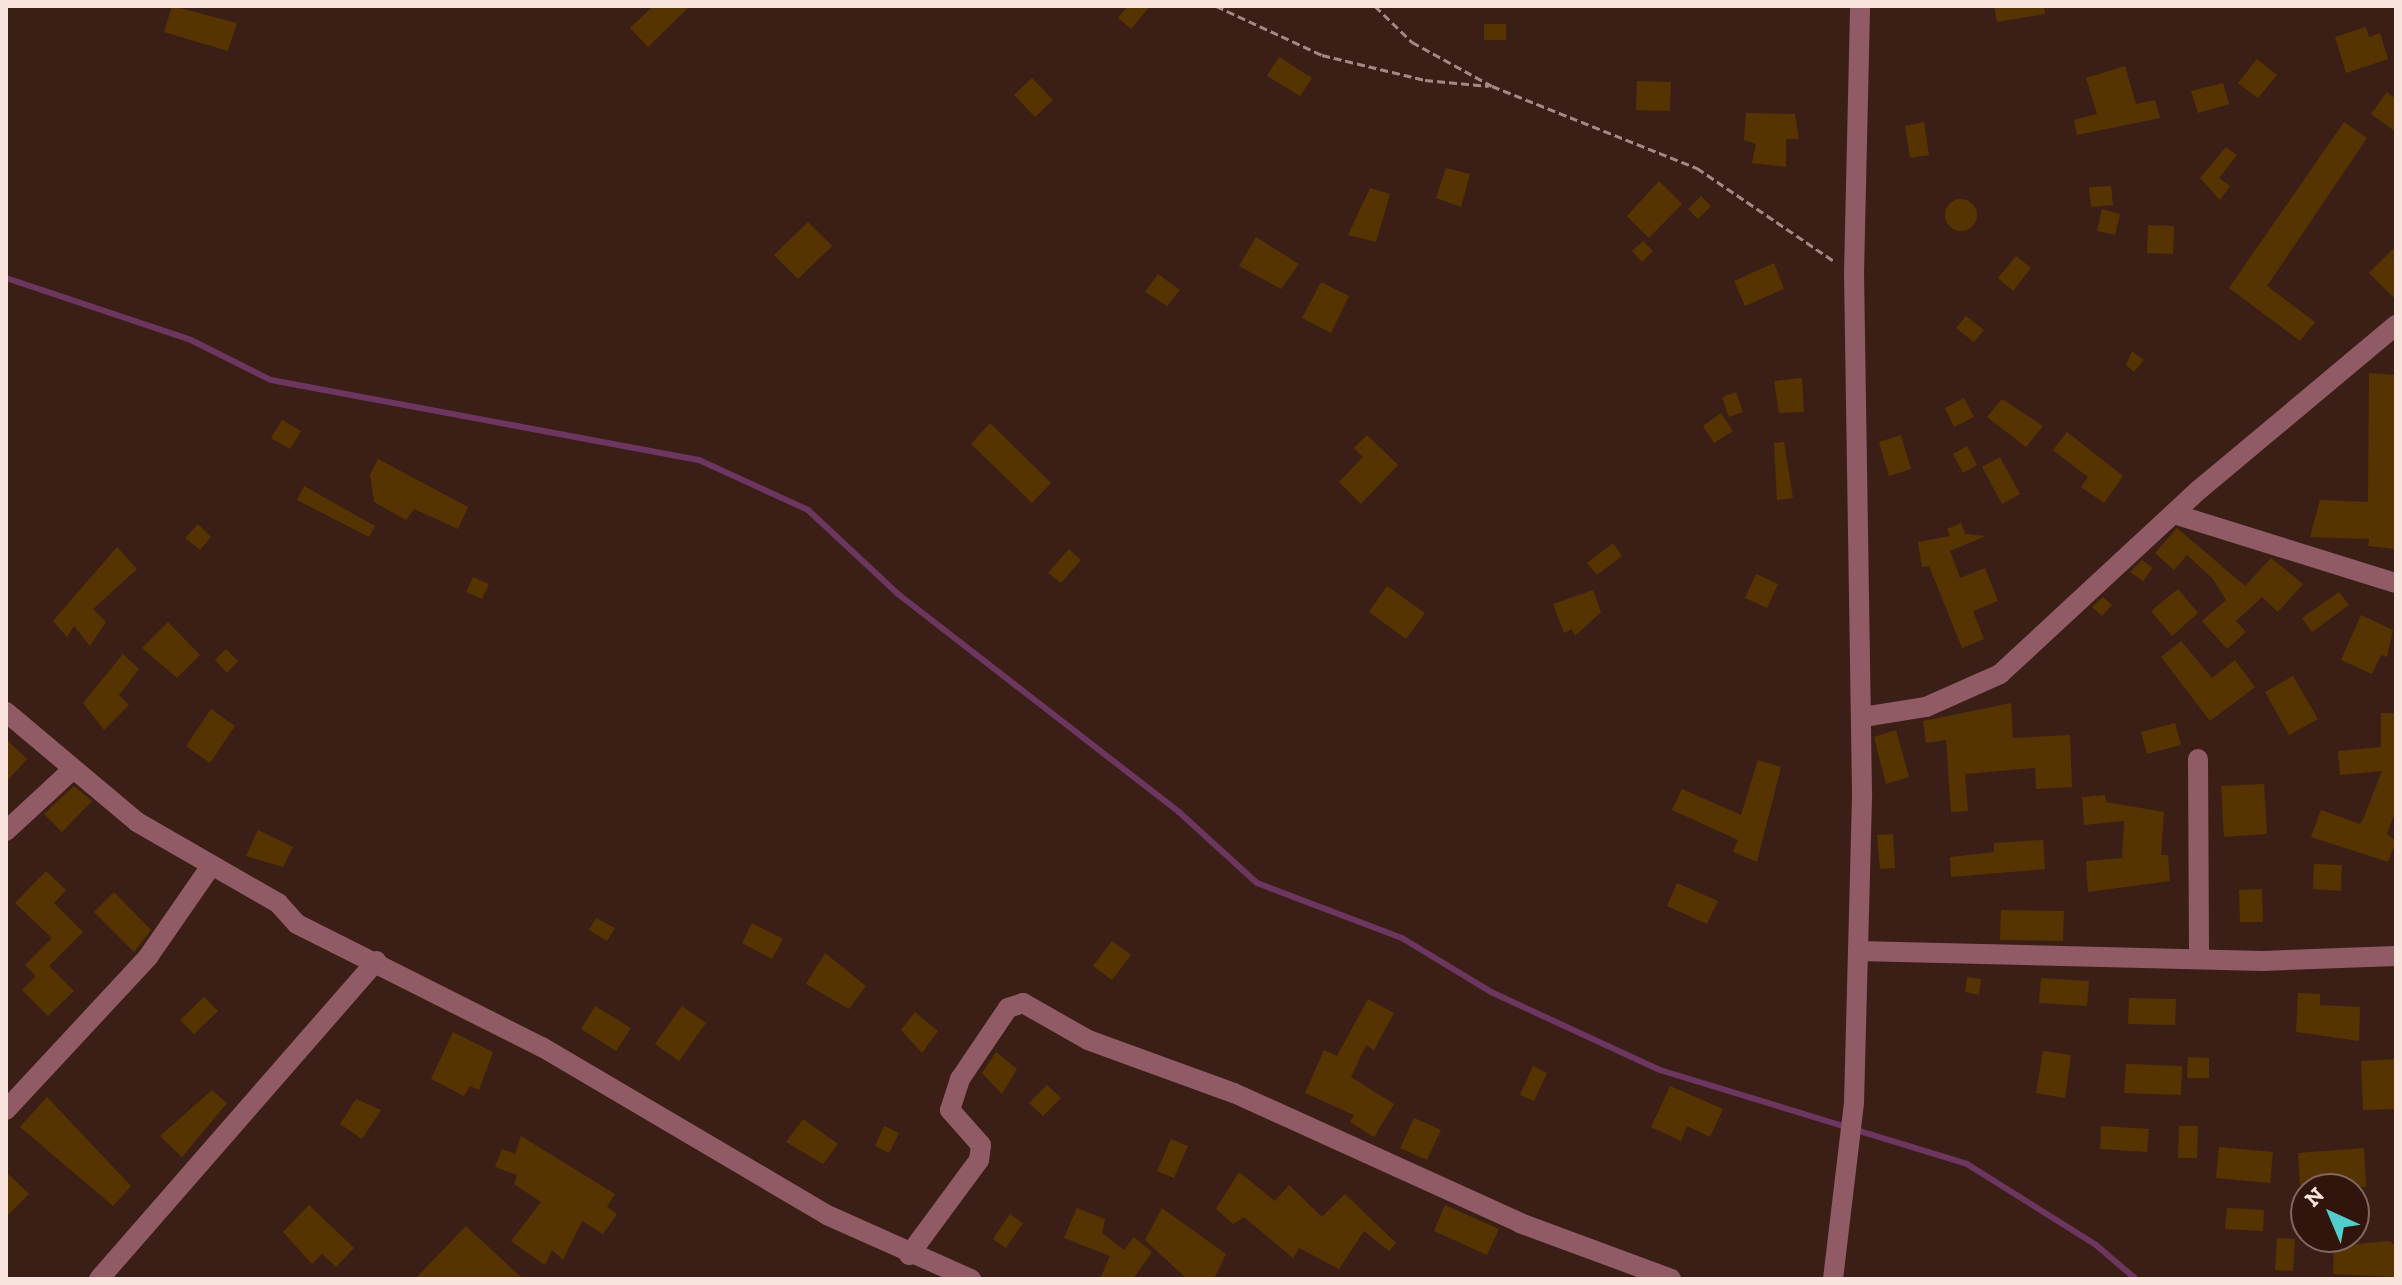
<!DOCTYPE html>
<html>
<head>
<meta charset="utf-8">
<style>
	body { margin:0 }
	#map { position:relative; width:2402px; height:1285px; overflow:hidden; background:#3b1f16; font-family:"Zilla Slab",serif }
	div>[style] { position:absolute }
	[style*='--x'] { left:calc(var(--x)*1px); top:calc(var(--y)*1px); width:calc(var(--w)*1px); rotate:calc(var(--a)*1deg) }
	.stream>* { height:6px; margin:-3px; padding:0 3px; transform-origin:3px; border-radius:3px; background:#6d3660 }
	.building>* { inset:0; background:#563402 }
	.round { border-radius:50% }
	.path>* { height:3px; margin-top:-1.5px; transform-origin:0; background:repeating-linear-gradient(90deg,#a28a82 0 8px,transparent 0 12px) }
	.minor>* { height:20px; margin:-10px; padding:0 10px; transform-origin:10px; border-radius:10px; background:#905b65 }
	span { translate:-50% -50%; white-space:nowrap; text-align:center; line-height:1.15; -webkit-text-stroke:7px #31150d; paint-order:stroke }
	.frame { position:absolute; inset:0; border:8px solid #f8e4dd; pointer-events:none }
	.north { position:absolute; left:2290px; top:1173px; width:80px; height:80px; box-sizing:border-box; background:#31150d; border:2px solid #816860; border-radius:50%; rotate:316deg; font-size:22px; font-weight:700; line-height:32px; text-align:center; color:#f8e4dd }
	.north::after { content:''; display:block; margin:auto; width:28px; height:36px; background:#53cdcb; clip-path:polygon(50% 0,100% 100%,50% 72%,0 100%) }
</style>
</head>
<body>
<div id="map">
	<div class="stream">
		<div style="--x:6;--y:278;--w:195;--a:18.5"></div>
		<div style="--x:191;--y:340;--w:89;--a:26.6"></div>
		<div style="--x:271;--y:380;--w:435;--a:10.6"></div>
		<div style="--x:699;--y:460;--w:120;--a:24.6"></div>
		<div style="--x:808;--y:510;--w:123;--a:43"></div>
		<div style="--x:898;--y:594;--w:356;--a:37.8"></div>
		<div style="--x:1179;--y:812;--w:105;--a:42.3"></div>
		<div style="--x:1257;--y:883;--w:155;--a:20.8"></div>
		<div style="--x:1402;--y:938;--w:104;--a:31.2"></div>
		<div style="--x:1491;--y:992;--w:186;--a:24.8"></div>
		<div style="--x:1660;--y:1070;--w:321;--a:17"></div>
		<div style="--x:1967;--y:1164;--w:152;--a:32.1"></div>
		<div style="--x:2096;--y:1245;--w:52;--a:40.4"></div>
	</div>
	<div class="building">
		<div style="clip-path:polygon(172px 6px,237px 23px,228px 51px,164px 32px)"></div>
		<div style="clip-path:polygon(653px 6px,690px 6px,648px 47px,630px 28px)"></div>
		<div style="clip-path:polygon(1128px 6px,1150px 6px,1131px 29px,1118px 18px)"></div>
		<div style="clip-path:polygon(1994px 6px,2044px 6px,2045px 14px,1997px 22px)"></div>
		<div style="clip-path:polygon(1484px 24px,1506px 24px,1506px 40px,1484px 40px)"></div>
		<div style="clip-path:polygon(2366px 27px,2369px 37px,2380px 33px,2388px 59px,2346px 73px,2335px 37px)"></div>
		<div style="clip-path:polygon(1279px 57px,1312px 78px,1300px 96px,1267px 76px)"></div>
		<div style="clip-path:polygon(2257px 59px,2277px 75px,2258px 98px,2238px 83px)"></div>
		<div style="clip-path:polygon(2125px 66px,2136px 104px,2155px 100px,2160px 118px,2077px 135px,2074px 120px,2097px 114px,2086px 78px)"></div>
		<div style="clip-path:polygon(1032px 78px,1053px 100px,1035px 117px,1014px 95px)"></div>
		<div style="clip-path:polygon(1637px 81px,1671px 82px,1670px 111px,1636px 110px)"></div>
		<div style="clip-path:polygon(2223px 83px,2229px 104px,2198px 113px,2191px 91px)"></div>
		<div style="clip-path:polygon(2387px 92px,2396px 99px,2396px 132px,2371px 114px)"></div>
		<div style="clip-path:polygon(1746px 113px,1795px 114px,1799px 139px,1786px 139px,1786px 167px,1752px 163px,1756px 144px,1744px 140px)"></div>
		<div style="clip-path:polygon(1924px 122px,1929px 155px,1910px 158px,1905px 126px)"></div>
		<div style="clip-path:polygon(2344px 122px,2367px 138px,2267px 286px,2315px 322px,2300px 341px,2229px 288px)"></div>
		<div style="clip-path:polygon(2226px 147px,2237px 155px,2219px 178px,2230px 186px,2220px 200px,2200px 178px)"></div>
		<div style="clip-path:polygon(1446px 168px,1470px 174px,1461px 207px,1436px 198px)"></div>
		<div style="clip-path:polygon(1659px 181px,1682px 204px,1649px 238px,1627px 216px)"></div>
		<div style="clip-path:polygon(2111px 186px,2113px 205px,2091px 207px,2089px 187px)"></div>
		<div style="clip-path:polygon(1370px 188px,1390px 194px,1376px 242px,1348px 235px)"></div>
		<div style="clip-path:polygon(1701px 196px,1711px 206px,1698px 219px,1688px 209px)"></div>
		<div class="round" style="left:1945px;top:199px;width:32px;height:32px"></div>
		<div style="clip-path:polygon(2102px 209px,2120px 214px,2115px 235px,2097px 231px)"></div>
		<div style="clip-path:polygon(808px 222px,832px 246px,798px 279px,774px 255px)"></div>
		<div style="clip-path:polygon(2148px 225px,2174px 226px,2173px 254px,2147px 253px)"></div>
		<div style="clip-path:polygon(1256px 237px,1299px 264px,1281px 289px,1239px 266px)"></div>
		<div style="clip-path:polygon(1643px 241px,1653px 251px,1642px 262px,1632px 251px)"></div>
		<div style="clip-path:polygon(2396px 246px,2396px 300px,2369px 273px)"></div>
		<div style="clip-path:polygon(2016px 256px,2031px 268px,2013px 291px,1998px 278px)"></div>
		<div style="clip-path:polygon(1774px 263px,1784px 289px,1745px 306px,1734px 281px)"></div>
		<div style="clip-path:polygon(1158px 274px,1180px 290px,1167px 306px,1145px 292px)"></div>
		<div style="clip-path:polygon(1321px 282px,1349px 296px,1331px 333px,1302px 318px)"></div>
		<div style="clip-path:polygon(1966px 316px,1984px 330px,1974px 342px,1956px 328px)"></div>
		<div style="clip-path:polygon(2132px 351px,2144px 360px,2134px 372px,2126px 365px)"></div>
		<div style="clip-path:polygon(2369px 373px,2396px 375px,2395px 549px,2368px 546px,2369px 539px,2310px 537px,2320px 500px,2368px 502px)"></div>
		<div style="clip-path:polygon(1802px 378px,1804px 412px,1779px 413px,1774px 381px)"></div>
		<div style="clip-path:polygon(1736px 392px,1743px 412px,1729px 417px,1722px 397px)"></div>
		<div style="clip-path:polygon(1964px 398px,1974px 417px,1954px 427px,1945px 408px)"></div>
		<div style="clip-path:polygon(2002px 399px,2043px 426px,2026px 447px,1987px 417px)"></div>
		<div style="clip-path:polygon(1721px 413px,1733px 431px,1714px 443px,1703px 426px)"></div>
		<div style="clip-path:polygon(282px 420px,301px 431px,290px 449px,271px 438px)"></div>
		<div style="clip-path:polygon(990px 423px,1051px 483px,1032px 503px,971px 444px)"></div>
		<div style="clip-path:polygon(2067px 432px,2123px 476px,2104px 503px,2081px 487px,2088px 477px,2053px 450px)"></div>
		<div style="clip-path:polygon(1367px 435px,1398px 465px,1361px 504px,1339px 482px,1363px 457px,1354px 448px)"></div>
		<div style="clip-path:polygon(1901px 435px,1911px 469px,1889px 476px,1879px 442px)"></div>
		<div style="clip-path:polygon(1784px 442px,1793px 498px,1777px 500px,1774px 443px)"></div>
		<div style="clip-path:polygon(1967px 446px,1977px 465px,1963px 473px,1953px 454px)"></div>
		<div style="clip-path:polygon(2000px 457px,2020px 494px,2002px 504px,1982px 467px)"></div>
		<div style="clip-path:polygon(378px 459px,468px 507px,458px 529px,414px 509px,406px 520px,374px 502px,370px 475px)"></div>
		<div style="clip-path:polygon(304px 486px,375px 526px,369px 537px,297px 500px)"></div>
		<div style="clip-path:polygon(1961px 523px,1965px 534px,1986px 536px,1950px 551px,1960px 578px,1985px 568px,1998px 601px,1973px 611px,1984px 639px,1962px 648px,1929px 566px,1922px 567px,1918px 542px,1950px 536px,1947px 529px)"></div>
		<div style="clip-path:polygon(198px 524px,211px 537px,200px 550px,185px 538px)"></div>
		<div style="clip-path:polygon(2177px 528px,2245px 586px,2271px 558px,2303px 584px,2278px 612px,2262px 597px,2236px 621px,2246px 632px,2227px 649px,2202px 621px,2226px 600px,2213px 579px,2187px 555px,2174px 570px,2155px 553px)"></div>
		<div style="clip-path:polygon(1613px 543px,1622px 556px,1597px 575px,1587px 563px)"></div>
		<div style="clip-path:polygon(117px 547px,137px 569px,93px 609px,106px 622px,90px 646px,74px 626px,67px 637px,53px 621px)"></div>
		<div style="clip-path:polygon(1069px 549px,1081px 560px,1061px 583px,1048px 573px)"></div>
		<div style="clip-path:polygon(2142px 560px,2153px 568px,2143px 581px,2130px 572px)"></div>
		<div style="clip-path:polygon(1756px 574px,1778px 584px,1767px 608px,1745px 598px)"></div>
		<div style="clip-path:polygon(473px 577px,489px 584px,482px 599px,466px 592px)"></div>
		<div style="clip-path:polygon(1387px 586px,1425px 613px,1406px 639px,1369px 612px)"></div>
		<div style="clip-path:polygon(2178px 589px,2198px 613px,2172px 636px,2151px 611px)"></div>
		<div style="clip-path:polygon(1593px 590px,1601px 612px,1575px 636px,1572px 629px,1564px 633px,1553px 604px)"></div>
		<div style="clip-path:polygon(2339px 592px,2349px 605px,2312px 632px,2302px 618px)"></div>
		<div style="clip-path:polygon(2103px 597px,2112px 605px,2102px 616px,2092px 607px)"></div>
		<div style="clip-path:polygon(2361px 615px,2393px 630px,2387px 657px,2381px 655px,2372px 674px,2341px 660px)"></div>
		<div style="clip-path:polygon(168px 622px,200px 655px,177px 678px,142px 648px)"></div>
		<div style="clip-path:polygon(2181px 641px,2212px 678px,2235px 660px,2255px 687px,2210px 721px,2161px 657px)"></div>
		<div style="clip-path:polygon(226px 649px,238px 661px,227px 673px,215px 660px)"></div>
		<div style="clip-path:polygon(123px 654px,139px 669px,119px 695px,129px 705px,104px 730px,83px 703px)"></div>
		<div style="clip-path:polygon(2293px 676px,2318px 719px,2289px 735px,2265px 692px)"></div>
		<div style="clip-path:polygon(2011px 703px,2013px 738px,2070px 735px,2072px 787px,2036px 789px,2035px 768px,1965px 774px,1968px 811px,1951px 812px,1946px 740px,1926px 743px,1923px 721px)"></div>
		<div style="clip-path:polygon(211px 709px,235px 726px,210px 763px,186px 746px)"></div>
		<div style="clip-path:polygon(2381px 713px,2396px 713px,2396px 810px,2387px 834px,2396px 841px,2388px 862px,2311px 837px,2321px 810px,2360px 824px,2364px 817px,2382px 771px,2340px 775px,2338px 751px,2381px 747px)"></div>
		<div style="clip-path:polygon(2175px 723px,2181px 745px,2147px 754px,2141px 732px)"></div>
		<div style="clip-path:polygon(1896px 730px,1909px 777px,1886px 784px,1874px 737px)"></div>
		<div style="clip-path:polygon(6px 739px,27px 759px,6px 782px)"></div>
		<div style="clip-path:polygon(1758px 760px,1781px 767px,1757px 862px,1733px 852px,1738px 840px,1672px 810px,1682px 789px,1741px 815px)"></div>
		<div style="clip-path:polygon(2264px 784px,2267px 834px,2224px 837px,2221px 786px)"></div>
		<div style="clip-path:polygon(74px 786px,92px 801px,62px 832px,44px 814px)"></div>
		<div style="clip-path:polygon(2105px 795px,2106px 802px,2164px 812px,2161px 855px,2168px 855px,2170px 881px,2088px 892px,2086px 861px,2122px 858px,2124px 821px,2084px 825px,2082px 797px)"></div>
		<div style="clip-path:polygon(258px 830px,293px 847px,283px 867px,246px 856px)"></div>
		<div style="clip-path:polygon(1893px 834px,1895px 868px,1880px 869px,1877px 835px)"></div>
		<div style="clip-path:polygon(2043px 840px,2045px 869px,1951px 877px,1950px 857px,1994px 852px,1994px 843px)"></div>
		<div style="clip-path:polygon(2314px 864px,2342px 865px,2341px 891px,2313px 889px)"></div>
		<div style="clip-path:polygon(46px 871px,66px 890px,54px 903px,83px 932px,49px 966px,74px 991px,48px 1016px,22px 990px,36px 976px,25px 965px,52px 938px,15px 903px)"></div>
		<div style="clip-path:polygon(1677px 883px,1718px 901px,1707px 924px,1667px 906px)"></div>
		<div style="clip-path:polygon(2262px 889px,2263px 922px,2240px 922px,2239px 890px)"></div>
		<div style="clip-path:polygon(114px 892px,151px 930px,134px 952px,94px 912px)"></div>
		<div style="clip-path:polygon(2001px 910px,2064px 911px,2063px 941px,2000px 940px)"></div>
		<div style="clip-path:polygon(596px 918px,615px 928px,607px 941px,589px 930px)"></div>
		<div style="clip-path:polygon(752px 923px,783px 939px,772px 959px,742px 943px)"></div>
		<div style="clip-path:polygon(1112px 941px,1131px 955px,1112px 980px,1093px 966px)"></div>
		<div style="clip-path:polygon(825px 953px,866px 986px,849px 1009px,806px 984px)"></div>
		<div style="clip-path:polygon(1967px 977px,1981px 979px,1979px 995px,1965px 992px)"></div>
		<div style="clip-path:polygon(2041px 978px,2089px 981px,2087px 1006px,2039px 1003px)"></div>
		<div style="clip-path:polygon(2298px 993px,2320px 994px,2320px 1005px,2360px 1007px,2359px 1041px,2296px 1032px)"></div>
		<div style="clip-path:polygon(204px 997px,218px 1011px,194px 1034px,180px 1020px)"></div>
		<div style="clip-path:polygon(2129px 998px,2176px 999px,2175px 1025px,2128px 1024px)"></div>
		<div style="clip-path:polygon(1368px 999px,1394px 1013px,1374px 1050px,1366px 1045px,1351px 1077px,1394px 1104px,1374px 1137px,1350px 1122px,1354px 1115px,1305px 1093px,1324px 1050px,1337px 1056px)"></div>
		<div style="clip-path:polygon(595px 1006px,631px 1028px,616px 1051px,581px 1029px)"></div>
		<div style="clip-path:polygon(682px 1006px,706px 1023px,679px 1061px,655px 1044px)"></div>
		<div style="clip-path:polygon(915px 1012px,938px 1031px,922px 1053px,901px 1030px)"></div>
		<div style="clip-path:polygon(453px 1032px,493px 1052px,479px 1090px,470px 1086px,464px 1096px,431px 1079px)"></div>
		<div style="clip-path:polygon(2043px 1051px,2071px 1055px,2065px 1098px,2036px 1093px)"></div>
		<div style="clip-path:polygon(996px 1052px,1017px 1069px,1002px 1094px,982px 1073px)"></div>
		<div style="clip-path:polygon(2188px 1057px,2209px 1058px,2209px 1078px,2187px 1078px)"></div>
		<div style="clip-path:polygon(2396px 1059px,2396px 1109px,2363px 1110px,2361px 1061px)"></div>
		<div style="clip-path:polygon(2126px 1064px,2182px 1066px,2181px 1095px,2124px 1093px)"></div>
		<div style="clip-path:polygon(1533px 1066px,1547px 1073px,1534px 1101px,1520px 1095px)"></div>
		<div style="clip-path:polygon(1047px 1085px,1061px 1098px,1043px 1116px,1029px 1103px)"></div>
		<div style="clip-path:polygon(1670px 1086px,1723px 1109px,1710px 1137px,1687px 1126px,1681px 1141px,1651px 1127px)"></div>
		<div style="clip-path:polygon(212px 1090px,227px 1103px,182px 1157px,160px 1136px)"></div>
		<div style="clip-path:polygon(47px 1097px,131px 1186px,113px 1206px,20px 1127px)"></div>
		<div style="clip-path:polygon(356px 1099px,381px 1110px,362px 1139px,340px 1124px)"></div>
		<div style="clip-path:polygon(1414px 1118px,1441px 1130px,1427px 1160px,1400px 1148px)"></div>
		<div style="clip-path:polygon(803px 1119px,838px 1144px,823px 1164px,786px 1142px)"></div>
		<div style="clip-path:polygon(884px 1126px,899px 1133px,889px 1153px,875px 1146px)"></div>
		<div style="clip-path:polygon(2101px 1126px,2149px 1129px,2147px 1152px,2100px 1149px)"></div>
		<div style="clip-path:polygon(2179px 1126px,2198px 1126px,2197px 1158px,2178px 1158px)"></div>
		<div style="clip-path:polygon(521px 1136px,615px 1194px,607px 1207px,617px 1214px,603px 1234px,582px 1221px,563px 1260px,552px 1250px,545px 1265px,511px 1241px,541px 1202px,514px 1184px,517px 1175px,495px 1167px,502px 1149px,515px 1154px)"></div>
		<div style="clip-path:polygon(1171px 1139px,1188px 1146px,1174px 1178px,1157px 1171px)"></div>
		<div style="clip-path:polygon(2219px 1147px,2273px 1152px,2270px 1183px,2216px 1178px)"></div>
		<div style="clip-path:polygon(2364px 1148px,2366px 1187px,2300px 1185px,2298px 1153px)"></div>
		<div style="clip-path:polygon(6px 1172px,29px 1194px,6px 1217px)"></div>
		<div style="clip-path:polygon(1239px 1172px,1275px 1201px,1289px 1185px,1322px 1217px,1345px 1194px,1396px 1243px,1389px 1251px,1364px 1231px,1339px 1269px,1299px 1248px,1293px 1258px,1244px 1217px,1233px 1224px,1216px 1209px)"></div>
		<div style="clip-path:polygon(309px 1205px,354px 1248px,336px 1267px,322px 1254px,312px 1264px,283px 1232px)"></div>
		<div style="clip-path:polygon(1445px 1205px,1499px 1229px,1487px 1255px,1434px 1231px)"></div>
		<div style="clip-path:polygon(1077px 1208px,1105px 1219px,1102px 1233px,1124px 1250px,1134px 1237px,1152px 1252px,1133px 1279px,1100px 1279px,1110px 1256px,1064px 1238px)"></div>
		<div style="clip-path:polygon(1162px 1208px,1226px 1254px,1214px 1279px,1187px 1279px,1145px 1240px)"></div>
		<div style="clip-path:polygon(2227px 1208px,2264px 1210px,2263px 1231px,2225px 1229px)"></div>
		<div style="clip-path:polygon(1010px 1214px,1023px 1223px,1006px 1248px,993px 1239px)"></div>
		<div style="clip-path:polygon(466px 1226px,523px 1279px,415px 1279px)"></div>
		<div style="clip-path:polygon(2277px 1238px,2295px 1239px,2293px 1271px,2275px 1270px)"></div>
		<div style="clip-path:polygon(2389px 1241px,2396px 1246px,2394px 1277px,2333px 1274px,2334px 1246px)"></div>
	</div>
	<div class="path">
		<div style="--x:1216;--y:6;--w:117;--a:24.8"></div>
		<div style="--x:1322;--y:55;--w:106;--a:13.6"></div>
		<div style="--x:1425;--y:80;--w:64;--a:5.4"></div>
		<div style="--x:1375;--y:6;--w:52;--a:44.2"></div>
		<div style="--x:1412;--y:42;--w:91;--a:28.8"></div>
		<div style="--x:1492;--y:86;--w:221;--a:21.8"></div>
		<div style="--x:1697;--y:168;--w:166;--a:34.2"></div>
	</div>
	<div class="minor">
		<div style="--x:2174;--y:514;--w:232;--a:17.3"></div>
		<div style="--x:6;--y:712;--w:171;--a:40"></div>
		<div style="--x:137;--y:822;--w:163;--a:29.9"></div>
		<div style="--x:278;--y:903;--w:28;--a:48"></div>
		<div style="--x:297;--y:924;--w:274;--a:26.7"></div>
		<div style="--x:542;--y:1047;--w:331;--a:30.5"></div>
		<div style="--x:827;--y:1215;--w:158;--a:24"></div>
		<div style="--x:1863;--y:717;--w:64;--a:-9"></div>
		<div style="--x:1926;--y:707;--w:81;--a:-24"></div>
		<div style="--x:2000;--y:674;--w:272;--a:-42.8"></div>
		<div style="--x:2200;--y:489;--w:256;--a:-39.9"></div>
		<div style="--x:2198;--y:759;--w:200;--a:89.7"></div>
		<div style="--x:6;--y:831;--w:90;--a:-42.7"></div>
		<div style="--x:1858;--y:951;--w:405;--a:1.4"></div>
		<div style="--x:2263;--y:961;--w:133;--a:-2.2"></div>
		<div style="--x:6;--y:1110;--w:209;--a:-47.1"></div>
		<div style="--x:148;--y:957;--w:107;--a:-55.3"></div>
		<div style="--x:909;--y:1255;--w:118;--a:-53.6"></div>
		<div style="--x:979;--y:1160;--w:15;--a:-82"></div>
		<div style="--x:981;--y:1145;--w:47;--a:-131.5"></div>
		<div style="--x:950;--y:1110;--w:33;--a:-72"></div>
		<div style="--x:960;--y:1079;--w:86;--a:-55.9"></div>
		<div style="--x:1008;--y:1008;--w:16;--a:-18"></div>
		<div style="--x:1023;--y:1003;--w:75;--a:29.6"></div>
		<div style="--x:1088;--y:1040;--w:155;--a:20"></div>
		<div style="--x:1234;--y:1093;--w:314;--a:24.4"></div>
		<div style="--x:1520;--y:1223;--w:161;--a:20.3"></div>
		<div style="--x:99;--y:1279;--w:422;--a:-48.9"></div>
		<div style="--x:1833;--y:1279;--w:177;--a:-83.2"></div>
		<div style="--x:1854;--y:1103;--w:311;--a:-88.5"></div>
		<div style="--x:1862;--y:792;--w:518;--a:-90.88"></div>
		<div style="--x:1854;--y:274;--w:268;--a:-88.7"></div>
	</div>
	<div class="frame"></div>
	<div class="north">N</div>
</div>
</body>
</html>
